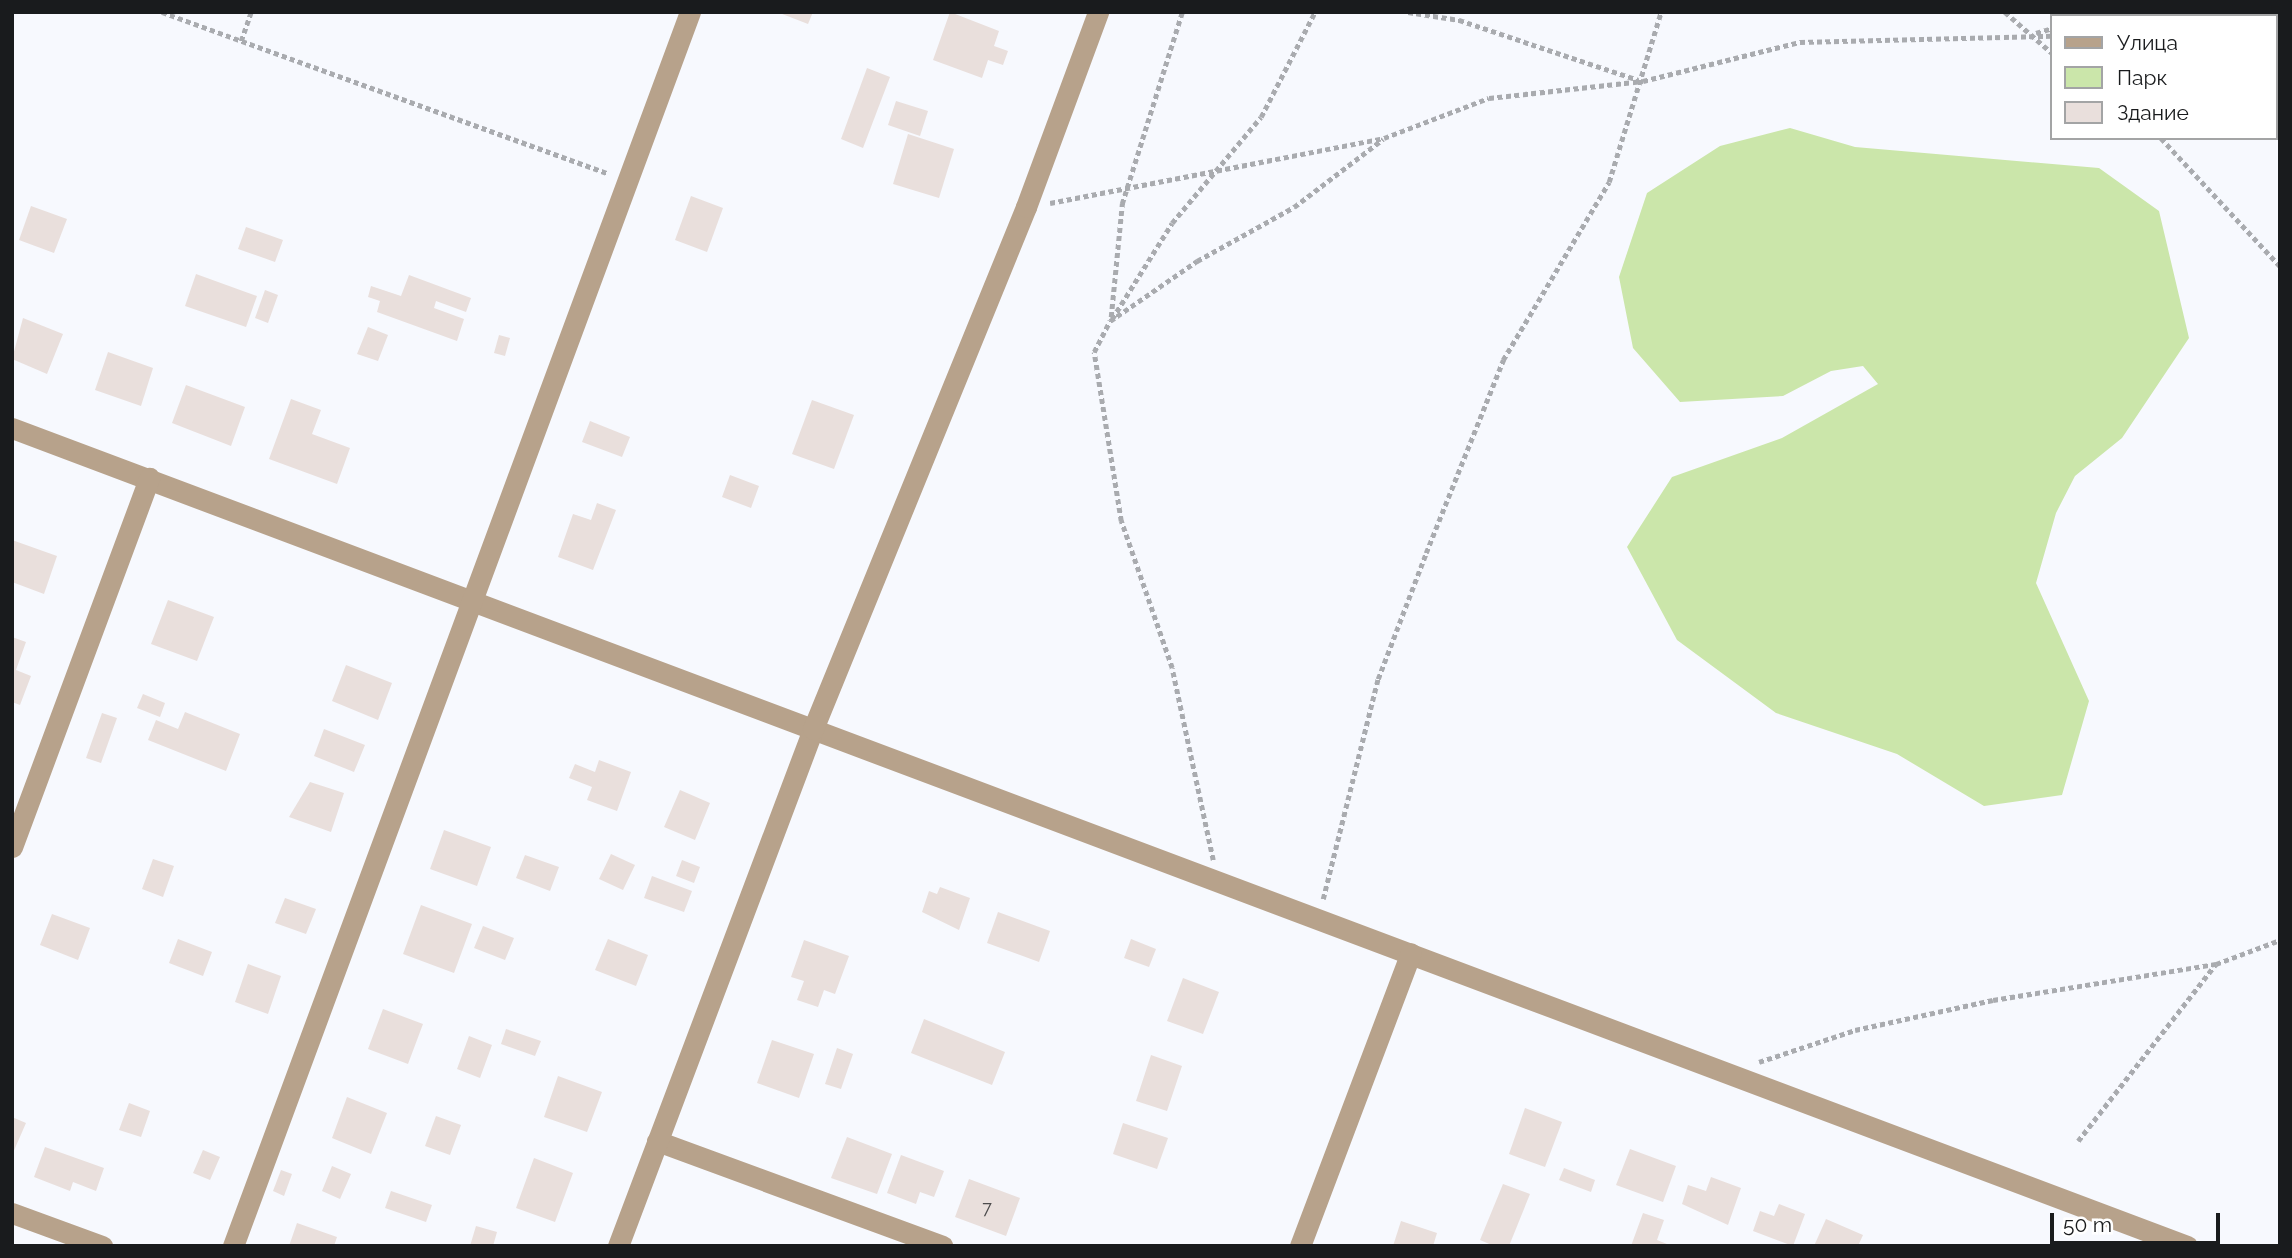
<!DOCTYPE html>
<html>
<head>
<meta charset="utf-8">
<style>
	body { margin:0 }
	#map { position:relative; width:2292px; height:1258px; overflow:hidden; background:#f7f9fe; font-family:Raleway,sans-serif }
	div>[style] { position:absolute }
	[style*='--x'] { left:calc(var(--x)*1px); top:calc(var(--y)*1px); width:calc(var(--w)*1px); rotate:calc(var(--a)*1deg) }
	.green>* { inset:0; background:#cbe6aa }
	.building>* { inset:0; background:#e9dfdc }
	.path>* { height:4.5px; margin-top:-2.25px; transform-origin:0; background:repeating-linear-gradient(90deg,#a9abaf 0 5px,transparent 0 8.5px) }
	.minor>* { height:21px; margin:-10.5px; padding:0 10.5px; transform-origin:10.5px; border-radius:10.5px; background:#b7a28b }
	span { translate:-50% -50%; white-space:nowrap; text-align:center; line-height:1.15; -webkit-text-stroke:5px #fff; paint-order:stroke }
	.number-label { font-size:18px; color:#4d4c4d }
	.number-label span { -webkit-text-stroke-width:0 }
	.frame { position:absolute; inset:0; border:14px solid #191b1d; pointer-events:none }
	.legend { position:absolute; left:2050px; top:14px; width:228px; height:126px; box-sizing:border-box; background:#fff; border:2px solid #a3a4a5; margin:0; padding:9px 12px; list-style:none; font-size:21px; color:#191b1d }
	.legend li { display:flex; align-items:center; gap:14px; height:35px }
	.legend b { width:35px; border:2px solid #a3a4a5 }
	.scale { position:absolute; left:2050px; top:1213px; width:170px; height:32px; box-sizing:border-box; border:4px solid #191b1d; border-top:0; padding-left:9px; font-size:21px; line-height:24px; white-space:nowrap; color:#191b1d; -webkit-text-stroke:5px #fff; paint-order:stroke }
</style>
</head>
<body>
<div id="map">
	<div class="green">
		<div style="clip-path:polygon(1790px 128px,1855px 147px,2099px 168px,2159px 211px,2189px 338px,2122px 438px,2075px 476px,2056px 513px,2036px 583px,2089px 701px,2062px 795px,1984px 806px,1897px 754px,1776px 713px,1677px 640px,1627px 547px,1672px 477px,1782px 438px,1878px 384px,1863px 366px,1831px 371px,1783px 396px,1680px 402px,1633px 348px,1619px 277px,1647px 193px,1720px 146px)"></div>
	</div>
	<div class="building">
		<div style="clip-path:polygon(777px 12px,813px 12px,808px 24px)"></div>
		<div style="clip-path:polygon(950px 12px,999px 31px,994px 46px,1008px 51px,1003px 65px,988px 60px,982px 78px,933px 60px)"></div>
		<div style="clip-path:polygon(867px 68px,890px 77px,863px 148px,841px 139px)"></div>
		<div style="clip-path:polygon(896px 101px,928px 111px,920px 136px,888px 125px)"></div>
		<div style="clip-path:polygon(908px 134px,954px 149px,939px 198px,893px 184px)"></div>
		<div style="clip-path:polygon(691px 196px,723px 208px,707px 252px,675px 240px)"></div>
		<div style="clip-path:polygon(31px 206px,67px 219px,54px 253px,19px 240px)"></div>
		<div style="clip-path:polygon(246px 227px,283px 240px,275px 262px,238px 249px)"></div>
		<div style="clip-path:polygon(196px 274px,257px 296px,246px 327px,185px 306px)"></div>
		<div style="clip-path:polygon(409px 275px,471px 298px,466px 312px,436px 301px,434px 308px,464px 319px,457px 341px,377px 312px,380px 301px,368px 297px,371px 286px,401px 296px)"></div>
		<div style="clip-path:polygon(265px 290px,278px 295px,268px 323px,255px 318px)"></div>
		<div style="clip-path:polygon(23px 318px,63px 334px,47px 374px,12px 359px)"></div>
		<div style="clip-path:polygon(368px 327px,388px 335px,378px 361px,357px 354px)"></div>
		<div style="clip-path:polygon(499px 335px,510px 338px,505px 356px,494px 353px)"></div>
		<div style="clip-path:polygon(108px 352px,153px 368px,141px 406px,95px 390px)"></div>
		<div style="clip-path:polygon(186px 385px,245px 407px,231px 446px,172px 423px)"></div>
		<div style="clip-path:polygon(291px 399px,321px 410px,312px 434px,350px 448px,337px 484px,269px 459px)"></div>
		<div style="clip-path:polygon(812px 400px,854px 415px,834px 469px,792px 454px)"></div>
		<div style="clip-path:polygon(590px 421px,630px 437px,622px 457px,582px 442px)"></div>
		<div style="clip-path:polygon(730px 475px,759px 486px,751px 508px,722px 497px)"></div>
		<div style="clip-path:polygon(597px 503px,616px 510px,593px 570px,558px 557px,573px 514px,591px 520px)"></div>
		<div style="clip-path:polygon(12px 540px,57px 556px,44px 594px,12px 582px)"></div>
		<div style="clip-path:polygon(168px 600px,214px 617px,197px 661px,151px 644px)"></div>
		<div style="clip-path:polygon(12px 637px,26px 642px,16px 670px,31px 676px,20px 705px,12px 702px)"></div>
		<div style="clip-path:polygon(346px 665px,392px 683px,378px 720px,332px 701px)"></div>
		<div style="clip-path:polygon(143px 694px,165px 703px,160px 717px,137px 708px)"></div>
		<div style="clip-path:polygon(185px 712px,240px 734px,226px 771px,148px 740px,156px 720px,178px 729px)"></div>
		<div style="clip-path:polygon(102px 713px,117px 718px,101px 763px,86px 758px)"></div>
		<div style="clip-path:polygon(324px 729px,365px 745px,354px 772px,314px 756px)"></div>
		<div style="clip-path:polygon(599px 760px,631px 772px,617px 811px,587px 800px,592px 787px,569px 778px,575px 764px,595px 772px)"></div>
		<div style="clip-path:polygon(310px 782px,344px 793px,331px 832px,289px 817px)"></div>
		<div style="clip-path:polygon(680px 790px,710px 803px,695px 840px,664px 827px)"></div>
		<div style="clip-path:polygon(444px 830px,491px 847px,477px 886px,430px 869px)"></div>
		<div style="clip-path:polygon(611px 854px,635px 865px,623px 890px,599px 879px)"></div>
		<div style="clip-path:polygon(525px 855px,559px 867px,550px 891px,516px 878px)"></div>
		<div style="clip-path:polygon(153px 859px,174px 866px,163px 897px,142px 889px)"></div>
		<div style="clip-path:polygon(682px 860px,700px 867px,694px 883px,676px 876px)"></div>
		<div style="clip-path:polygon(652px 876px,692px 891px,684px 912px,644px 898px)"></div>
		<div style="clip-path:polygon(940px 887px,970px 898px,959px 930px,922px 912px,929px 891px,937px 894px)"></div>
		<div style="clip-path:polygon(285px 898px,316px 909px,306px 934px,275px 923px)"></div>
		<div style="clip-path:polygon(421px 905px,472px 924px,454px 973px,403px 954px)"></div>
		<div style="clip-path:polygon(998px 912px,1050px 931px,1039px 962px,987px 943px)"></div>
		<div style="clip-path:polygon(52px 914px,90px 928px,78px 960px,40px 945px)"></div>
		<div style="clip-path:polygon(483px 926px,514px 938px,505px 960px,474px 948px)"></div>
		<div style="clip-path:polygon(178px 939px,212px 952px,203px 976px,169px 963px)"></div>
		<div style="clip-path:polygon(608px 939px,648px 955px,636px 986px,595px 970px)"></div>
		<div style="clip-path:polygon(1131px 939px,1156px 949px,1149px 967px,1124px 958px)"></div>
		<div style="clip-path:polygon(804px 940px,849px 956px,835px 994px,824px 990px,818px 1007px,797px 1000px,804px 981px,791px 977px)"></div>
		<div style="clip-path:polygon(248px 964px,281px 976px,268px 1014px,235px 1002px)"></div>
		<div style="clip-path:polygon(1183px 978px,1219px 992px,1203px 1034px,1167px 1021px)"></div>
		<div style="clip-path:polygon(383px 1009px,423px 1024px,408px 1064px,368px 1049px)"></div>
		<div style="clip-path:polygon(924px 1019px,1005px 1052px,992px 1085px,911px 1053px)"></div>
		<div style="clip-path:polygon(506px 1029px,541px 1041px,535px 1056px,501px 1044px)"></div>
		<div style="clip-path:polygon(469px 1036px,492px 1045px,480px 1078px,457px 1069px)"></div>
		<div style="clip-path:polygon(772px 1040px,814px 1054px,799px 1098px,757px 1083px)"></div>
		<div style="clip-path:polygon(837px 1048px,853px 1054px,841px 1089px,825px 1084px)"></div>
		<div style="clip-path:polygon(1151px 1055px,1182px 1066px,1167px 1111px,1136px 1101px)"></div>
		<div style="clip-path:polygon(558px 1076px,602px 1092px,587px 1132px,544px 1117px)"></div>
		<div style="clip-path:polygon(347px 1097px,387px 1113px,371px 1154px,332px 1138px)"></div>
		<div style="clip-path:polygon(129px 1103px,150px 1111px,141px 1137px,119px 1130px)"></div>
		<div style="clip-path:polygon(1525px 1108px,1562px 1122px,1545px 1167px,1509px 1154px)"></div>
		<div style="clip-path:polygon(436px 1116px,461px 1125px,450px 1155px,425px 1146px)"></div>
		<div style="clip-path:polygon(12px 1117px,26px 1123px,12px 1155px)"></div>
		<div style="clip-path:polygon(1123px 1123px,1168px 1138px,1157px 1169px,1113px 1154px)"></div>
		<div style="clip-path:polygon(847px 1137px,892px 1154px,877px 1194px,831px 1178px)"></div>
		<div style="clip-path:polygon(45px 1147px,104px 1168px,96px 1191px,73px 1182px,70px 1191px,34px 1177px)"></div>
		<div style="clip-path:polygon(1630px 1149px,1676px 1166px,1663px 1202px,1616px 1185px)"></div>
		<div style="clip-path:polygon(203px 1150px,220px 1157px,210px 1180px,193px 1173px)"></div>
		<div style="clip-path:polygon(901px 1155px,944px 1171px,934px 1197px,920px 1192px,916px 1204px,887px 1193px)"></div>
		<div style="clip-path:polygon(534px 1158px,573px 1173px,555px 1222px,516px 1208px)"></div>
		<div style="clip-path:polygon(332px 1166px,351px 1174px,340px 1199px,322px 1191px)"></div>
		<div style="clip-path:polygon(1564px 1168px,1595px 1180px,1591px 1192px,1559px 1180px)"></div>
		<div style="clip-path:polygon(281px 1170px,292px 1174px,284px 1196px,273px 1191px)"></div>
		<div style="clip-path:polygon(1711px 1177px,1741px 1188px,1728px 1225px,1682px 1204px,1688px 1185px,1706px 1191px)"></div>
		<div style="clip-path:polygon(969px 1179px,1020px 1198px,1006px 1236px,955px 1217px)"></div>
		<div style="clip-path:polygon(1503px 1184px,1530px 1194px,1509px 1246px,1494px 1246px,1480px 1240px)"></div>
		<div style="clip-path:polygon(391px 1191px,432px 1205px,426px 1222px,385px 1208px)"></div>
		<div style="clip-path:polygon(1779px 1204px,1805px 1214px,1793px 1246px,1753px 1231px,1760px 1211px,1774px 1216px)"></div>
		<div style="clip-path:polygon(1643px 1213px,1664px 1220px,1657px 1240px,1672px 1246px,1631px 1246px)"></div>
		<div style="clip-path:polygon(1826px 1219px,1863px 1235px,1858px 1246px,1814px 1246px)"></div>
		<div style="clip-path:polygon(1401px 1221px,1437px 1233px,1433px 1246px,1393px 1246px)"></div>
		<div style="clip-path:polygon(297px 1223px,337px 1237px,334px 1246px,289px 1246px)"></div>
		<div style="clip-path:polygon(476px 1226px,497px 1232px,493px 1246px,470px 1246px)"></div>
	</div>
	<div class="path">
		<div style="--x:162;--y:12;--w:475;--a:19.9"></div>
		<div style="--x:1408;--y:12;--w:52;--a:8.9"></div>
		<div style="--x:1459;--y:20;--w:189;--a:18.5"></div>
		<div style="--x:2005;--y:12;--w:62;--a:41.1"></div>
		<div style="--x:2092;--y:16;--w:12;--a:-20"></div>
		<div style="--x:2036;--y:33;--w:17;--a:-17"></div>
		<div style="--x:2276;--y:39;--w:4;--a:0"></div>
		<div style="--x:241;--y:41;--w:31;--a:-71"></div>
		<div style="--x:2161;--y:138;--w:175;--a:47.1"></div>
		<div style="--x:1050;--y:203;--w:340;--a:-11"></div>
		<div style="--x:1384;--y:138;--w:112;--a:-20.9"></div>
		<div style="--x:1489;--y:98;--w:155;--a:-6.3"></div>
		<div style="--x:1643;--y:81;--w:162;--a:-14"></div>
		<div style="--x:1800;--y:42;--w:252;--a:-1.4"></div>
		<div style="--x:1111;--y:317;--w:114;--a:-84.4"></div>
		<div style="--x:1122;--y:204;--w:201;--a:-72.6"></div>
		<div style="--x:1112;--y:319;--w:113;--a:-58"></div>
		<div style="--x:1172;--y:223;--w:138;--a:-50"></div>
		<div style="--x:1261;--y:117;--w:118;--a:-62.8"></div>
		<div style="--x:1213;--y:860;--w:196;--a:-102.1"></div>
		<div style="--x:1172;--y:668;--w:156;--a:-109.1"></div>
		<div style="--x:1121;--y:521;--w:171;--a:-99.1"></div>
		<div style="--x:1094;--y:352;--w:35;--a:-63"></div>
		<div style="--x:1110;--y:321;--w:106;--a:-34.6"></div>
		<div style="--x:1197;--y:261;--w:111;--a:-29.1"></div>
		<div style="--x:1294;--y:207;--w:112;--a:-37.4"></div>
		<div style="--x:1323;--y:899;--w:227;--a:-76"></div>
		<div style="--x:1378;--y:679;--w:135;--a:-69.1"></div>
		<div style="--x:1426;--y:553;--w:208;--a:-68.2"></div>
		<div style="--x:1503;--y:360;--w:207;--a:-59.2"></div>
		<div style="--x:1609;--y:182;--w:178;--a:-73"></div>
		<div style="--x:1759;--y:1062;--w:101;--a:-18.4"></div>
		<div style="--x:1855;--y:1030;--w:141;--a:-12.3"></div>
		<div style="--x:1993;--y:1000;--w:226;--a:-9.2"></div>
		<div style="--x:2078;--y:1141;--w:224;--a:-52.1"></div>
		<div style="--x:2216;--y:964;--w:68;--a:-20.6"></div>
	</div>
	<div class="minor">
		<div style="--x:12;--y:428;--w:2324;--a:20.61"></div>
		<div style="--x:12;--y:847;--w:394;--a:-69.6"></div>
		<div style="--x:657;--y:1141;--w:304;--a:20.2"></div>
		<div style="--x:12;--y:1213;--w:96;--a:20.1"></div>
		<div style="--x:233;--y:1246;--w:1316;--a:-69.68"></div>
		<div style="--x:618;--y:1246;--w:553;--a:-69.33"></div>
		<div style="--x:813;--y:729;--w:564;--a:-67.8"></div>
		<div style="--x:1026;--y:207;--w:208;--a:-69.7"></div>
		<div style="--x:1300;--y:1246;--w:313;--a:-69.3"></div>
	</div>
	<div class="number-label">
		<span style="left:987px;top:1208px">7</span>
	</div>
	<div class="frame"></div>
	<ul class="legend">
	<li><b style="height:9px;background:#b7a28b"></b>Улица</li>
	<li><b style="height:19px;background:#cbe6aa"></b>Парк</li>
	<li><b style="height:19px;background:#e9dfdc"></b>Здание</li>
	</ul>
	<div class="scale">50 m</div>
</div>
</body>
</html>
